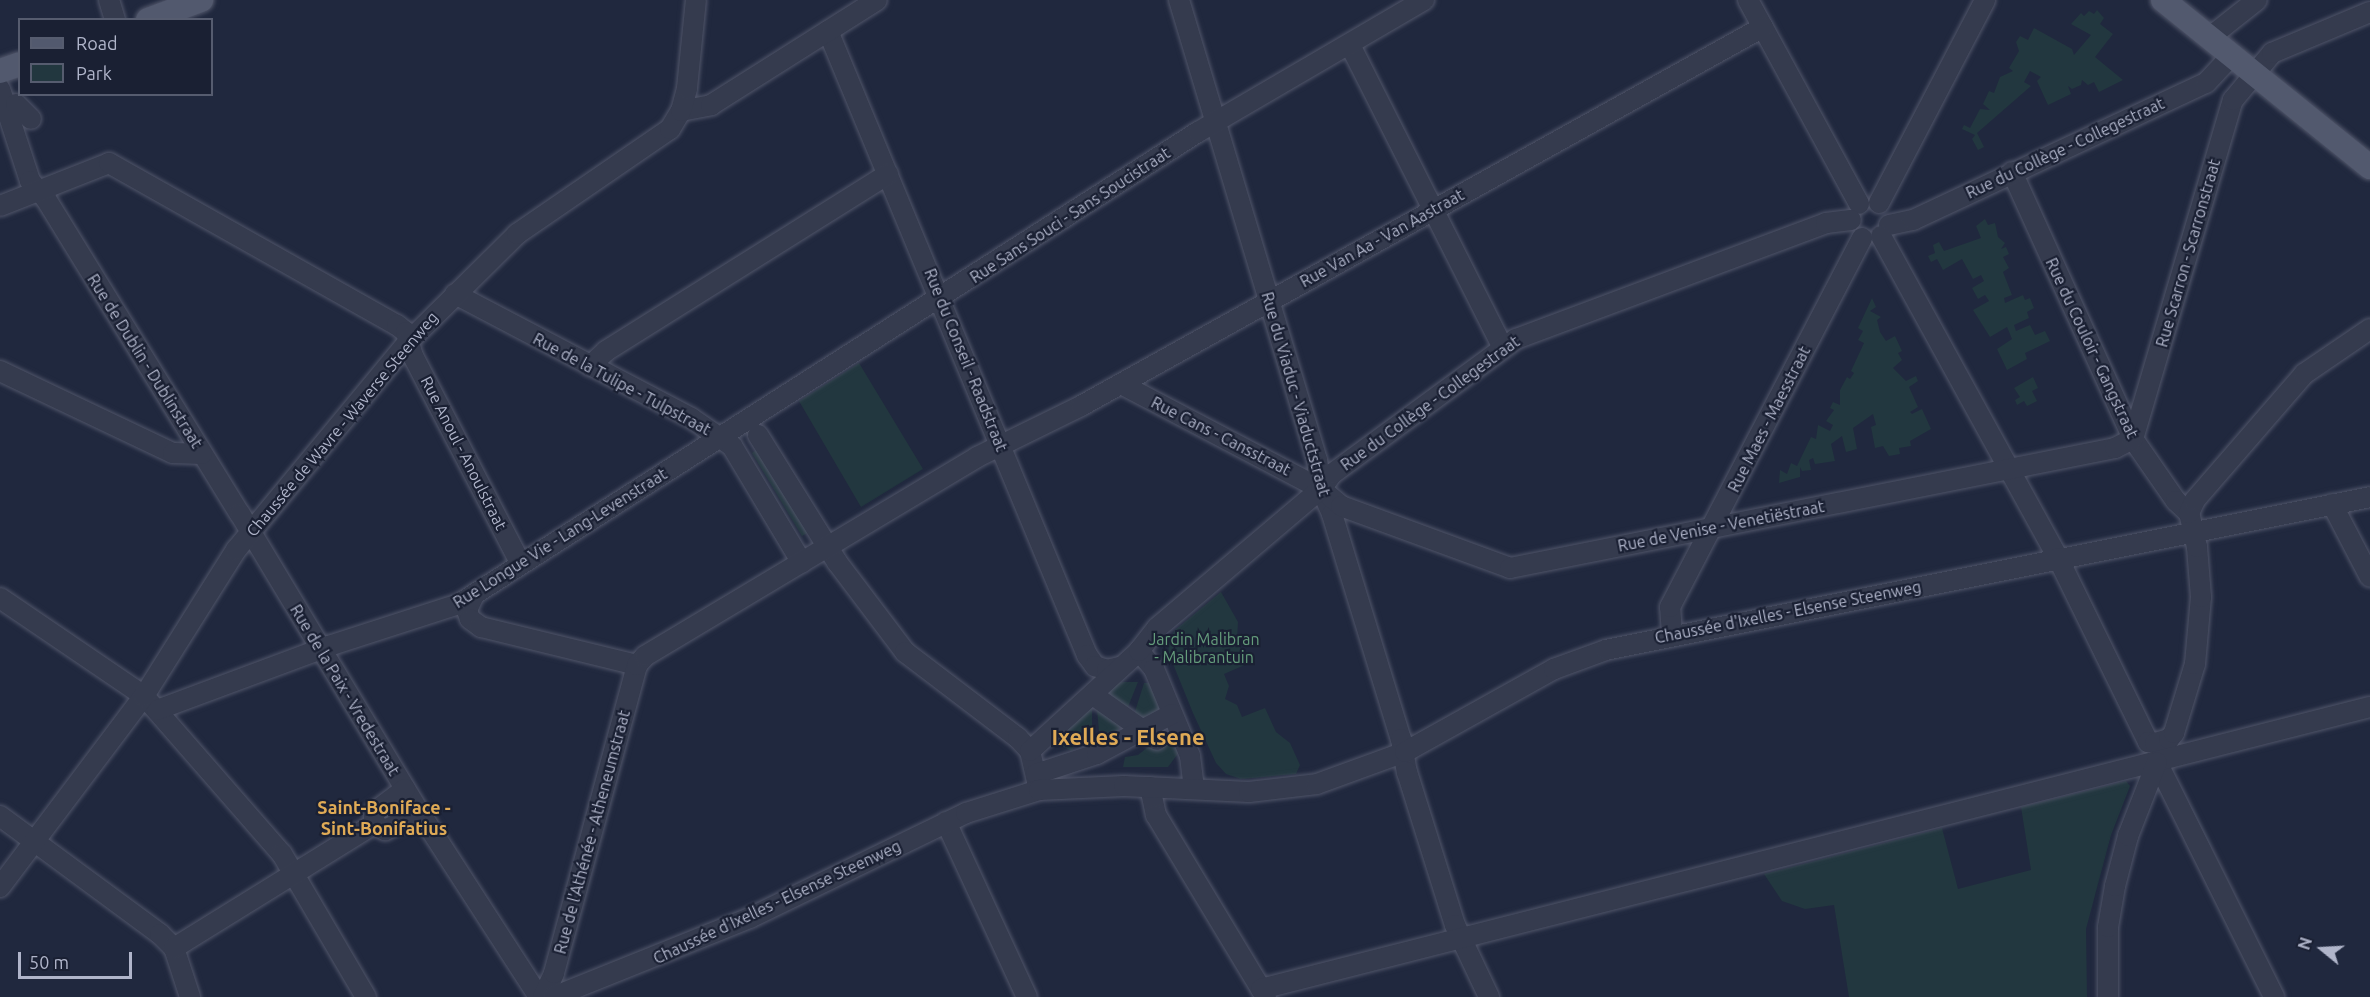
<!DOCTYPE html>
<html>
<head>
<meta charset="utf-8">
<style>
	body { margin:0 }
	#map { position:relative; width:2370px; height:997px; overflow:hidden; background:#20283e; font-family:Ubuntu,sans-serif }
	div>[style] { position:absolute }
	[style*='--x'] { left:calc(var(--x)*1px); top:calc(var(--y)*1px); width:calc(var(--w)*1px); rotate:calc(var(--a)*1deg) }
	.green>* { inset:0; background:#22373f }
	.roads { filter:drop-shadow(0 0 2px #505569) drop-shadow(0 0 2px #505569) }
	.minor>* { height:20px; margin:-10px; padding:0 10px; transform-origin:10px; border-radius:10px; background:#353b4e }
	.major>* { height:24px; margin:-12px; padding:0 12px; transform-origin:12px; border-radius:12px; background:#52596e }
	span { translate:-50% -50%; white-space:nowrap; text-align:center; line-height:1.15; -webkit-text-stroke:4.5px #1a2033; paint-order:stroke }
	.street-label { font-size:16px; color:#b0b5ca }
	.park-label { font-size:16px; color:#659d7c }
	.neighbourhood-label { font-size:18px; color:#dfaa56; font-weight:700 }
	.district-label { font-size:22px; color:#dfaa56; font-weight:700 }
	.legend { position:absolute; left:18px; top:18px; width:195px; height:78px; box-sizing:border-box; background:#1a2033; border:2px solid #565c6f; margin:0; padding:8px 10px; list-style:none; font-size:18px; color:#b0b5ca }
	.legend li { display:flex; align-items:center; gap:12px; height:30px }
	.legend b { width:30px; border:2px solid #565c6f }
	.north { position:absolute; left:2292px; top:919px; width:60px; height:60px; -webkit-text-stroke:4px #1a2033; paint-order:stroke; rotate:288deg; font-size:16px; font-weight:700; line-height:24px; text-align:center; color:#b0b5ca }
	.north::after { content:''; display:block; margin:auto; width:21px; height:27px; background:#b0b5ca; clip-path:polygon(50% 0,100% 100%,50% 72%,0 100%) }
	.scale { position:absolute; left:18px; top:952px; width:114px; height:27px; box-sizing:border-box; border:3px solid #b0b5ca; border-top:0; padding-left:8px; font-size:18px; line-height:21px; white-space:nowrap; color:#b0b5ca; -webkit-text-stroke:4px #1a2033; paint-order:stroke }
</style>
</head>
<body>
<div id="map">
	<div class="green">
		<div style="clip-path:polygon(2097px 10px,2104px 18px,2100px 24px,2113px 34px,2095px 57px,2123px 80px,2099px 92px,2094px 82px,2088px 85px,2082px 80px,2081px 85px,2072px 89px,2068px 86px,2071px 94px,2048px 105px,2037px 81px,2041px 77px,2030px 71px,2024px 82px,2031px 86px,1977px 133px,1984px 147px,1978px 150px,1972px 139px,1975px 135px,1962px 129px,1964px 125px,1970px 128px,1980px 109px,1990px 110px,1983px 104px,1989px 91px,1994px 93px,2000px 77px,2013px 71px,2009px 68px,2019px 51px,2016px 42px,2020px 36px,2028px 40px,2034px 28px,2072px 49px,2074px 55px,2091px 35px,2071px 24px,2081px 13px,2084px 16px,2089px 11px,2094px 14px)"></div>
		<div style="clip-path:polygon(1985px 219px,1988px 225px,1995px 223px,1998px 237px,2005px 243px,2001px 249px,2006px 247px,2009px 254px,2003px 257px,2009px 268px,2003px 272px,2012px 295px,2004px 298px,2005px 303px,2023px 295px,2025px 300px,2030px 298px,2034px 308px,2027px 312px,2029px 318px,2014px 325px,2016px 331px,2030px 325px,2035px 335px,2045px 331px,2050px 341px,2025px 353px,2027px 359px,2007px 370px,1997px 349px,2012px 339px,2007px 327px,1990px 337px,1973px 310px,1989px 301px,1985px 295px,1978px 299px,1972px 288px,1984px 281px,1981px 275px,1973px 279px,1962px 259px,1943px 270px,1937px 259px,1931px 262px,1928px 256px,1935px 253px,1933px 245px,1939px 242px,1944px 251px,1981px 238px,1976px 226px)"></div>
		<div style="clip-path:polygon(1872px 298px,1876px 307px,1870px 311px,1881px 317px,1877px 320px,1880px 332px,1886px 341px,1895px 336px,1902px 351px,1898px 353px,1902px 360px,1893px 368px,1906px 381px,1916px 376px,1918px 381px,1909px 387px,1918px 407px,1910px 412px,1912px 414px,1922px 409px,1931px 429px,1910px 441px,1911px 446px,1899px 448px,1900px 454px,1889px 456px,1883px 446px,1875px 448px,1871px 427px,1876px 425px,1873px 414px,1853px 428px,1857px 449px,1846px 452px,1842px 436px,1831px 444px,1835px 461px,1815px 464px,1813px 458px,1809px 460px,1811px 470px,1802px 471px,1800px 467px,1800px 477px,1779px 483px,1780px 470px,1787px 474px,1791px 463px,1797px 466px,1811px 437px,1816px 439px,1818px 425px,1830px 431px,1833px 425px,1826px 421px,1834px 410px,1830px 408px,1833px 402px,1840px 405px,1840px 390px,1847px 377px,1850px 379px,1854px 373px,1851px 371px,1864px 343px,1858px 340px,1863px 331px,1858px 328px)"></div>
		<div style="clip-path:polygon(859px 363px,923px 469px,861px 507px,799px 401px)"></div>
		<div style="clip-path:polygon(2033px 377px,2038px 388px,2032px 391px,2037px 401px,2027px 406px,2024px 401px,2017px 405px,2015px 400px,2020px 397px,2014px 388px)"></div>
		<div style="clip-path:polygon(758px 449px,809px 532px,802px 536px,752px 453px)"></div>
		<div style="clip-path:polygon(1221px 592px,1238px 622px,1237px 640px,1247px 664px,1224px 674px,1229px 686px,1225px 699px,1237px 705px,1242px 717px,1265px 708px,1276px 732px,1290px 743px,1300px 765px,1296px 774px,1241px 779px,1226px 774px,1216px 763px,1193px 713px,1169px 654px,1168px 641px,1175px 630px)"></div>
		<div style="clip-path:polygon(1113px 682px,1138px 682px,1126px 712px,1099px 693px)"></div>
		<div style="clip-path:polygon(1144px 683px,1150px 683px,1161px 708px,1140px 722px,1133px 718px)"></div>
		<div style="clip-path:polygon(1092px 707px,1092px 742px,1075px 743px,1072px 751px,1047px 739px)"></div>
		<div style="clip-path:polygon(1097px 709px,1122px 721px,1114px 741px,1100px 742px)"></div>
		<div style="clip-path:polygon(1163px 735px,1174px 737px,1180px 751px,1168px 767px,1123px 767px,1125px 757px,1138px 755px)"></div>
		<div style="clip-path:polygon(2126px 781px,2130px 786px,2111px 835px,2086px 929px,2087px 997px,1849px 997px,1834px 905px,1805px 909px,1782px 901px,1764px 874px,1942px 828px,1958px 889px,2031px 870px,2021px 807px)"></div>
	</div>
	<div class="roads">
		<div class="minor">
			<div style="--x:109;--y:0;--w:21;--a:73"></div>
			<div style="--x:1179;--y:0;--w:480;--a:73.3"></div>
			<div style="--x:1317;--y:460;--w:29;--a:82"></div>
			<div style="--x:1321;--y:489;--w:27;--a:66"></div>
			<div style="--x:1332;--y:514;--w:235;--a:73"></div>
			<div style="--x:1401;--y:739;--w:34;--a:80"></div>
			<div style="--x:1407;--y:772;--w:160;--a:72.6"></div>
			<div style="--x:1455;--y:925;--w:80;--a:64.7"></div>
			<div style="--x:1748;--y:0;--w:232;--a:61.4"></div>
			<div style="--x:828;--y:31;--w:676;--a:67.46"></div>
			<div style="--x:1087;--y:655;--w:14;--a:54"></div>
			<div style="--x:1095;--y:666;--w:13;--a:18"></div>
			<div style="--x:1107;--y:670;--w:12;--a:-14"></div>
			<div style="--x:2209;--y:38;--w:61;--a:-38.4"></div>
			<div style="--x:1350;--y:45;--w:339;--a:63.2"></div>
			<div style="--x:0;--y:89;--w:97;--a:71.9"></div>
			<div style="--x:30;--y:181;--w:24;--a:48"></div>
			<div style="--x:46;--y:199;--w:370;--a:58.4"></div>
			<div style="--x:240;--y:514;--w:349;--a:59"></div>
			<div style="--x:420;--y:813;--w:219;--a:57.1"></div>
			<div style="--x:16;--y:104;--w:21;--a:45"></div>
			<div style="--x:681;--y:111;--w:31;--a:-11"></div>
			<div style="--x:711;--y:105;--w:196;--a:-32.3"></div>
			<div style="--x:2012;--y:172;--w:293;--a:65.6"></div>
			<div style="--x:2133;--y:439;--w:75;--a:55.3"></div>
			<div style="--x:2176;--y:501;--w:18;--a:43"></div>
			<div style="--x:1879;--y:203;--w:229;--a:-62.4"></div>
			<div style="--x:0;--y:206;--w:117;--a:-21.5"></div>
			<div style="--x:109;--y:163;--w:330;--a:29.4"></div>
			<div style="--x:397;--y:325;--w:11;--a:38"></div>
			<div style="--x:406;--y:332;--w:25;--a:74"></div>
			<div style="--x:413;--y:356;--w:234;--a:62.6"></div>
			<div style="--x:1889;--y:225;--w:25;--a:-12"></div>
			<div style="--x:1913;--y:220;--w:323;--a:-25.1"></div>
			<div style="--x:2206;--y:83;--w:38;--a:-47"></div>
			<div style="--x:1881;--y:236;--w:367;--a:61.2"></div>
			<div style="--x:2058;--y:558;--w:205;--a:63.9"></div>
			<div style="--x:2148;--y:742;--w:7;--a:8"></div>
			<div style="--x:2155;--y:743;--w:15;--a:-16"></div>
			<div style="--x:2169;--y:739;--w:8;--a:-50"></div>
			<div style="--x:2174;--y:733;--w:72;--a:-73.1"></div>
			<div style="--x:2195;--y:664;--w:67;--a:-84.9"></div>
			<div style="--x:2201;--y:597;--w:50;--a:-94.6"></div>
			<div style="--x:2197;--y:547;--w:35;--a:-103"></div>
			<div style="--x:2189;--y:513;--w:14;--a:-65"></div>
			<div style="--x:2195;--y:500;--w:167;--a:-49.1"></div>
			<div style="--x:2304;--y:374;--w:80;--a:-34.3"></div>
			<div style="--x:455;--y:294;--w:267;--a:27.7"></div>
			<div style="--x:691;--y:418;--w:50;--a:34.3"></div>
			<div style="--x:732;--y:446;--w:136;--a:59.1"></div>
			<div style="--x:590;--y:366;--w:22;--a:-43"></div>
			<div style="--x:606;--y:351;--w:333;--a:-32.1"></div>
			<div style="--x:0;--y:371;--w:191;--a:25.4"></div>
			<div style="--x:173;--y:453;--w:29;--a:2"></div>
			<div style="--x:1121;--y:384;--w:226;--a:27.7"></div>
			<div style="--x:1321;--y:489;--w:26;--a:40"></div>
			<div style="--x:1341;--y:506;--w:180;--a:20.1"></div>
			<div style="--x:1510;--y:568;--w:617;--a:-11.22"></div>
			<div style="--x:2115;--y:448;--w:20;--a:-27"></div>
			<div style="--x:758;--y:435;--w:150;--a:58.1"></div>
			<div style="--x:837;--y:562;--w:113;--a:52.9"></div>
			<div style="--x:905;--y:652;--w:142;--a:37.3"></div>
			<div style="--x:1018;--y:738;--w:18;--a:47"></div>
			<div style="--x:1030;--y:751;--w:40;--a:77"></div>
			<div style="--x:2133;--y:439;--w:353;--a:-73.6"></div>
			<div style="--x:2233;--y:100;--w:61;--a:-50.3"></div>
			<div style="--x:2272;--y:53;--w:106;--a:-22.7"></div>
			<div style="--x:2332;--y:504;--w:82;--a:62.5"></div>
			<div style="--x:474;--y:595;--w:17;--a:115"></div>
			<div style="--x:467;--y:610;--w:9;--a:72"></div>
			<div style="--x:470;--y:619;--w:14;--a:36"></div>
			<div style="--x:481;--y:627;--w:161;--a:13.7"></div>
			<div style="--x:0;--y:598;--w:174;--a:34.2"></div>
			<div style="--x:144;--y:696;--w:210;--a:48.9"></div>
			<div style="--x:282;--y:854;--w:166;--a:59.6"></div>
			<div style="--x:1672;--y:634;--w:27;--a:-94"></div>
			<div style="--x:1670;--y:607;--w:416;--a:-62.5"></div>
			<div style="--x:1139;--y:651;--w:23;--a:50"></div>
			<div style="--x:1154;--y:669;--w:94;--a:67.5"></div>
			<div style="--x:1190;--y:756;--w:33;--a:83"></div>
			<div style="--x:1093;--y:695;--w:78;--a:35.1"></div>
			<div style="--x:157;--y:710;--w:184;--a:-20.4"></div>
			<div style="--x:329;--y:646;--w:137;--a:-17.9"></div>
			<div style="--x:459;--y:604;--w:877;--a:-32.57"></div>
			<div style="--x:1198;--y:132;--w:262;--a:-30.3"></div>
			<div style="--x:1030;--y:751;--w:148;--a:-42.5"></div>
			<div style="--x:1139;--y:651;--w:29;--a:-52"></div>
			<div style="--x:1157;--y:628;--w:215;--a:-40.3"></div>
			<div style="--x:1321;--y:489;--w:19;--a:-54"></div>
			<div style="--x:1332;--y:474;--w:228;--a:-36.3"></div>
			<div style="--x:1516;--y:339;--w:331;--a:-20.5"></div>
			<div style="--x:1826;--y:223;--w:25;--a:-7"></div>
			<div style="--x:2157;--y:762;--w:263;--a:63.5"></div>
			<div style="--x:1036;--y:774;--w:64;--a:-18.2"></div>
			<div style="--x:1097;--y:754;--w:85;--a:-28.1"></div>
			<div style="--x:1150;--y:787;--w:29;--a:78"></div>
			<div style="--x:1156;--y:815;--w:213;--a:58.9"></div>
			<div style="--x:405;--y:789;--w:39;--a:143"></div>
			<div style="--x:374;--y:812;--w:12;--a:90"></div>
			<div style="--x:374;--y:824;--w:13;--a:29"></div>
			<div style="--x:385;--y:830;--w:39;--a:-26"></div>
			<div style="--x:0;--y:816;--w:199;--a:36.4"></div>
			<div style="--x:160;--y:934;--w:20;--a:45"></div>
			<div style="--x:174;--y:948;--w:52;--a:71.9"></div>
			<div style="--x:946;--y:822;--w:193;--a:65.2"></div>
			<div style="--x:0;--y:887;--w:239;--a:-53"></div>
			<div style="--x:144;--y:696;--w:173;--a:-57.8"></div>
			<div style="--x:236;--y:550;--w:271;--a:-50.4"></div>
			<div style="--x:409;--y:341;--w:152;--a:-44.7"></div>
			<div style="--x:517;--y:234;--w:186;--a:-34.5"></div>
			<div style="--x:670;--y:129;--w:21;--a:-59"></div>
			<div style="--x:681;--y:111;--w:24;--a:-75"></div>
			<div style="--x:687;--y:88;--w:88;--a:-84.2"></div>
			<div style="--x:174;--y:948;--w:235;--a:-31.8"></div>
			<div style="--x:1261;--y:989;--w:1144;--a:-14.27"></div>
			<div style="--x:543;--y:997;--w:26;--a:-65"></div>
			<div style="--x:554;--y:973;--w:319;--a:-74.9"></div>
			<div style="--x:637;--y:665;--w:12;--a:-48"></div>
			<div style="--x:645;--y:656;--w:387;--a:-30.9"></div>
			<div style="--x:977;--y:457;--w:116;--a:-26.1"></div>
			<div style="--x:1081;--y:406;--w:780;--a:-29.06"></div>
			<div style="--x:553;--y:997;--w:212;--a:-21.9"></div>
			<div style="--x:750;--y:918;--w:240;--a:-25.9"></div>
			<div style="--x:966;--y:813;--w:77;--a:-17.5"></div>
			<div style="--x:1039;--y:790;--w:85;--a:-2.7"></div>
			<div style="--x:1124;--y:786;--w:125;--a:2.7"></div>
			<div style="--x:1249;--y:792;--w:68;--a:-6.7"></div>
			<div style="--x:1317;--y:784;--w:94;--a:-20"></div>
			<div style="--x:1405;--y:752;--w:171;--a:-29.1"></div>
			<div style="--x:1554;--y:669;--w:55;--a:-20.1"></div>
			<div style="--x:1606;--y:650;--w:779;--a:-11.32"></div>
			<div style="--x:2108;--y:997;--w:70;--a:-90"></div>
			<div style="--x:2108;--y:927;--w:42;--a:-80.3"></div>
			<div style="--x:2115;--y:886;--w:52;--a:-75.4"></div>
			<div style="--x:2128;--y:836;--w:79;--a:-68.6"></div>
		</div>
		<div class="major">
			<div style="--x:2163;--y:0;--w:266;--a:38.9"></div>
			<div style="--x:148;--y:20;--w:57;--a:-20.7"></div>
			<div style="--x:0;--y:71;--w:21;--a:-19"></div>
		</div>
	</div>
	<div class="street-label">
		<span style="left:2065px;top:148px;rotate:-25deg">Rue du Collège - Collegestraat</span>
		<span style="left:1070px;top:215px;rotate:-33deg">Rue Sans Souci - Sans Soucistraat</span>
		<span style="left:1382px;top:238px;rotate:-29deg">Rue Van Aa - Van Aastraat</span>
		<span style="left:2188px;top:253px;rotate:-74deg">Rue Scarron - Scarronstraat</span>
		<span style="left:2092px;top:348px;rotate:65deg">Rue du Couloir - Gangstraat</span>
		<span style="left:966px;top:360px;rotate:68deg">Rue du Conseil - Raadstraat</span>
		<span style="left:145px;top:361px;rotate:58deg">Rue de Dublin - Dublinstraat</span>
		<span style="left:622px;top:384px;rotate:28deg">Rue de la Tulipe - Tulpstraat</span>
		<span style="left:1296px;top:394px;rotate:74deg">Rue du Viaduc - Viaductstraat</span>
		<span style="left:1430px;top:403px;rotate:-36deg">Rue du Collège - Collegestraat</span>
		<span style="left:1769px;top:419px;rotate:-63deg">Rue Maes - Maesstraat</span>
		<span style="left:342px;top:424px;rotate:-50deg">Chaussée de Wavre - Waverse Steenweg</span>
		<span style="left:1221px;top:436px;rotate:27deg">Rue Cans - Cansstraat</span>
		<span style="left:464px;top:453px;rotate:63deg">Rue Anoul - Anoulstraat</span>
		<span style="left:1721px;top:526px;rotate:-11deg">Rue de Venise - Venetiëstraat</span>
		<span style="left:560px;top:538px;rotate:-32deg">Rue Longue Vie - Lang-Levenstraat</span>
		<span style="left:1788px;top:612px;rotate:-11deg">Chaussée d'Ixelles - Elsense Steenweg</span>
		<span style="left:345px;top:690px;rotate:59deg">Rue de la Paix - Vredestraat</span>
		<span style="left:592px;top:832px;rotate:-75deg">Rue de l'Athénée - Atheneumstraat</span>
		<span style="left:777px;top:902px;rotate:-25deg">Chaussée d'Ixelles - Elsense Steenweg</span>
	</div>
	<div class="park-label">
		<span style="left:1204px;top:648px">Jardin Malibran<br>- Malibrantuin</span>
	</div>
	<div class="neighbourhood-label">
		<span style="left:384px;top:818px">Saint-Boniface -<br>Sint-Bonifatius</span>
	</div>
	<div class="district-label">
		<span style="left:1128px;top:737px">Ixelles - Elsene</span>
	</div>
	<ul class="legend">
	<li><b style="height:8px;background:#52596e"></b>Road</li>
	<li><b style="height:16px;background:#22373f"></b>Park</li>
	</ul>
	<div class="north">N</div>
	<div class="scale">50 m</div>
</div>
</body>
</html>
